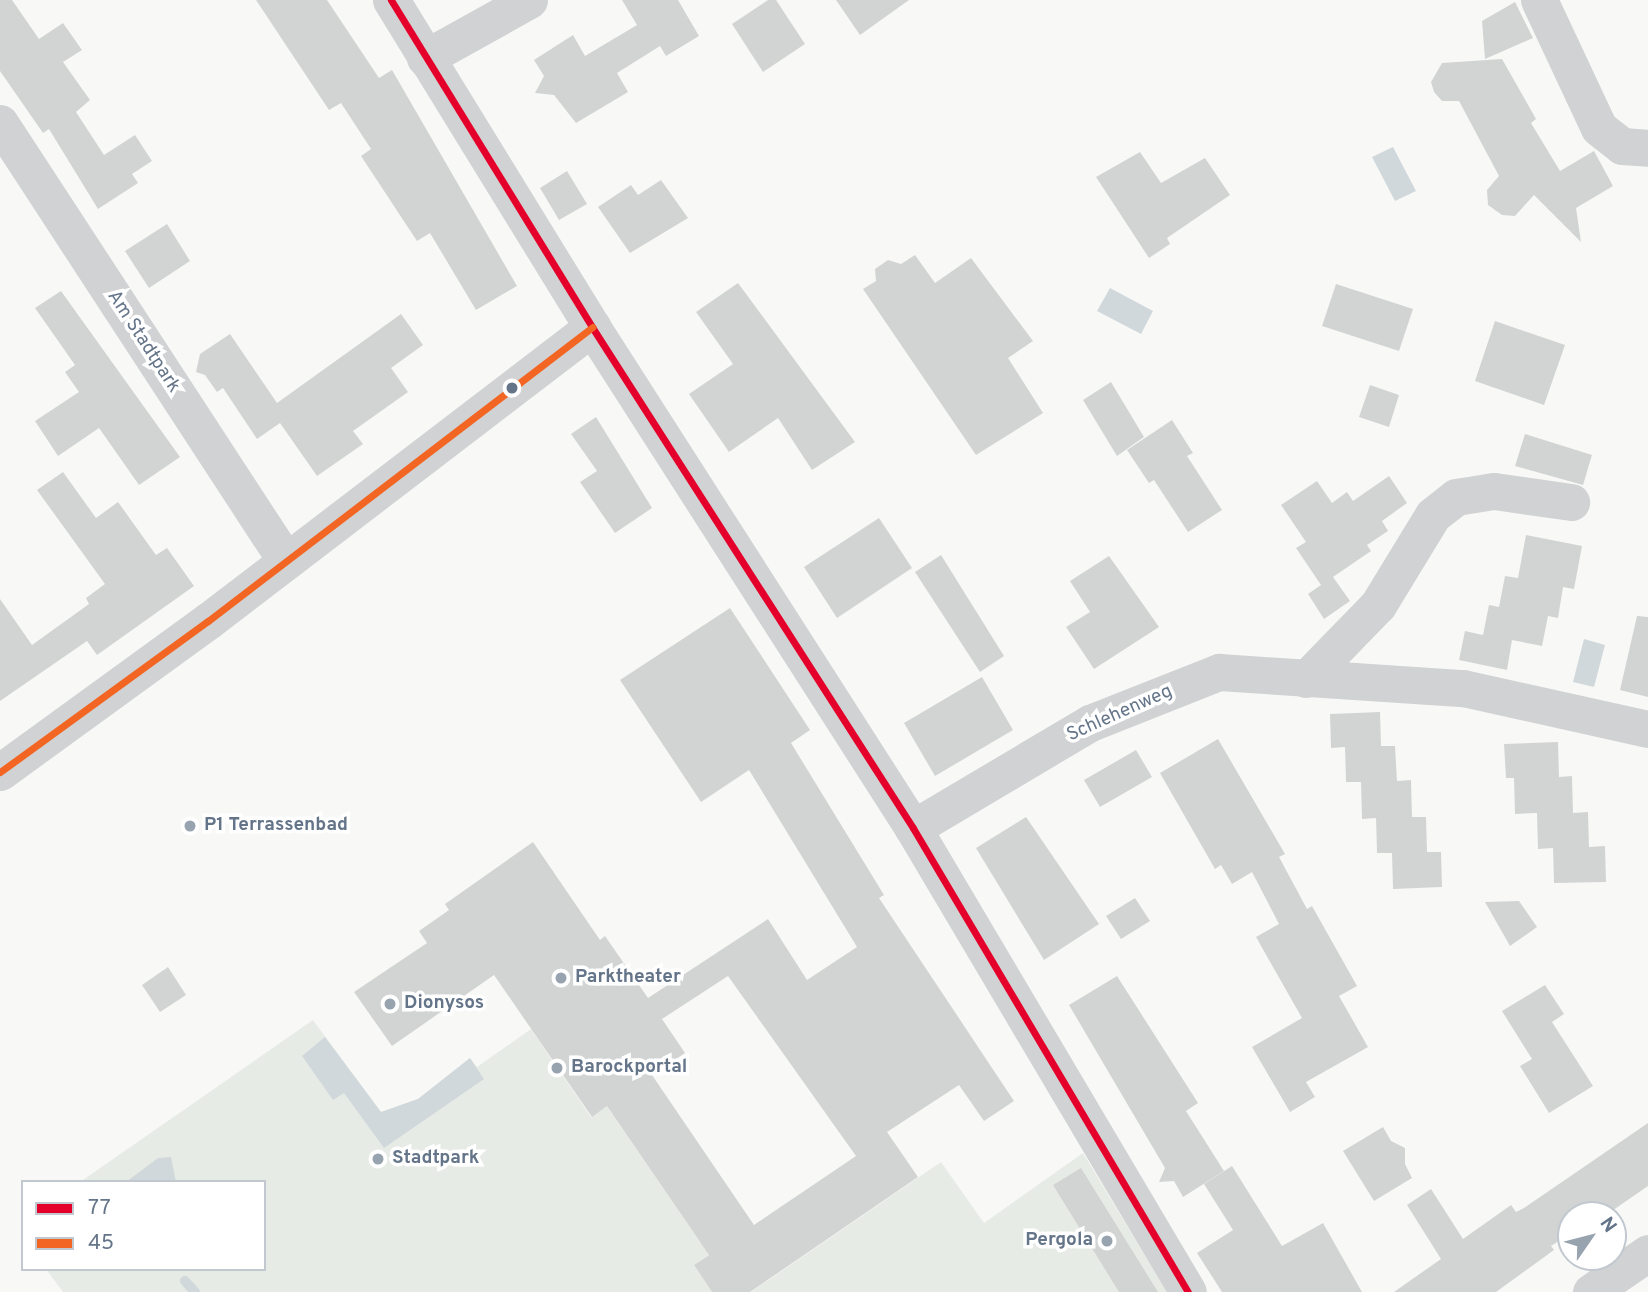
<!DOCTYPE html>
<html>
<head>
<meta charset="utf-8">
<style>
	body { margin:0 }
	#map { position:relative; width:1648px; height:1292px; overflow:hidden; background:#f8f8f7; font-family:Overpass,sans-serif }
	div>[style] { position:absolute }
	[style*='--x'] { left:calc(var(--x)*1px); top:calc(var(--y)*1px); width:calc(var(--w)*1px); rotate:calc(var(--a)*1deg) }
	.green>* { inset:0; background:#e7ebe5 }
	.water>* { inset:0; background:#d1d8dc }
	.stream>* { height:10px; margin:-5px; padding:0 5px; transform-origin:5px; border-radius:5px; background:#d1d8dc }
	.building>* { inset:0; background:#d2d4d4 }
	.street>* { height:37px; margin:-18.5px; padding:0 18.5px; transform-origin:18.5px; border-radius:18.5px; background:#d1d2d3 }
	.bus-1>* { height:7px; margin:-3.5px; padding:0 3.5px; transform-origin:3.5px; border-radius:3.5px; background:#e4002b }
	.bus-2>* { height:7px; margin:-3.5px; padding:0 3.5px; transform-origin:3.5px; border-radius:3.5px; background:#f26522 }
	.dots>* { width:19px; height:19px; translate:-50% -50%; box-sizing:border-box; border:4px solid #fff; border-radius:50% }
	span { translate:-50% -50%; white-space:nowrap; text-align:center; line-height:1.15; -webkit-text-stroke:7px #fff; paint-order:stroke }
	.street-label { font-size:19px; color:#657589 }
	.poi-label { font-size:19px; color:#657589; font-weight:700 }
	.left { translate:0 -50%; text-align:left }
	.right { translate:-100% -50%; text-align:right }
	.legend { position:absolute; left:21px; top:1180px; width:245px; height:91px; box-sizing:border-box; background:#fff; border:2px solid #c1c8d0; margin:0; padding:9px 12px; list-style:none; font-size:21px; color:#657589 }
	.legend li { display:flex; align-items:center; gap:14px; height:35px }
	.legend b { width:35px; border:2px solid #c1c8d0 }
	.north { position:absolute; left:1557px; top:1201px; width:70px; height:70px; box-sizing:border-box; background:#fff; border:2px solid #c1c8d0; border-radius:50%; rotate:55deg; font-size:19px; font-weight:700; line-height:28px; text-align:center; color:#657589 }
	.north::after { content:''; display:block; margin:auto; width:24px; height:32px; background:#98a3b0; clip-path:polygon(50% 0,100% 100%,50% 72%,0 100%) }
</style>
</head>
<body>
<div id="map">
	<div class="green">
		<div style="clip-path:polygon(313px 1020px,381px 1112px,418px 1099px,470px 1058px,477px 1067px,531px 1029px,591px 1117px,607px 1106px,700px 1242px,714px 1251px,694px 1265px,712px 1292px,63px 1292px,46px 1269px,264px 1269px,264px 1182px,80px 1182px)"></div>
		<div style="clip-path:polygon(1083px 1153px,1167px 1292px,751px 1292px,941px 1162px,984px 1223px)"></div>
	</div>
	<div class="water">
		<div style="clip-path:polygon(1393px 147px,1416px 191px,1395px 201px,1372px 157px)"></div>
		<div style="clip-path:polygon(1110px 288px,1153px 311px,1141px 334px,1097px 311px)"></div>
		<div style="clip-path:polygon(1584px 639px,1605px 645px,1594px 687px,1573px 682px)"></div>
		<div style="clip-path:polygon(325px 1037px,381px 1112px,418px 1099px,470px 1058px,484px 1079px,384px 1148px,344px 1093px,333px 1100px,302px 1056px)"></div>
		<div style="clip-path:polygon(171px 1157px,176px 1182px,126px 1182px,158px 1158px)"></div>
	</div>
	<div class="stream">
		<div style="--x:185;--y:1281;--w:15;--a:48"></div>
	</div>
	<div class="building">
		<div style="clip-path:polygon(0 0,12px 0,39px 39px,63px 23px,82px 50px,63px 62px,90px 100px,76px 112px,104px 155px,135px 135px,152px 161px,132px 174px,138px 183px,98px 209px,49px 129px,43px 133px,0 71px)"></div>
		<div style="clip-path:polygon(256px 0,327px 0,379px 78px,392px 70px,517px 286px,476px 310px,430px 233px,417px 241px,361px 156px,371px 149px,341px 103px,329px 110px)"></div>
		<div style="clip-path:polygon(622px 0,678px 0,699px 36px,666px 56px,660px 46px,617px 73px,628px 92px,576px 123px,554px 95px,535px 93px,544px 76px,534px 60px,573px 35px,585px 56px,637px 25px)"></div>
		<div style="clip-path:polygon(768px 0,776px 0,805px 44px,763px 72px,732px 24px)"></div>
		<div style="clip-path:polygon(836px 0,909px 0,860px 35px)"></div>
		<div style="clip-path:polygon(1515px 2px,1533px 38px,1485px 59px,1482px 21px)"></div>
		<div style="clip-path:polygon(1502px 59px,1536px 119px,1531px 123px,1560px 171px,1594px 151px,1613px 186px,1576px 208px,1581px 242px,1534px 195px,1515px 216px,1502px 215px,1488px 205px,1487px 190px,1499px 176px,1459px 101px,1442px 101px,1434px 92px,1431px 82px,1442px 63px)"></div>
		<div style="clip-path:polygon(1140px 152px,1161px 183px,1205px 158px,1230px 195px,1167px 238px,1170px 244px,1149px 258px,1096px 177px)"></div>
		<div style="clip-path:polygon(567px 171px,587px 204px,559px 220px,540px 188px)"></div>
		<div style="clip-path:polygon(661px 180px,688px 218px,630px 253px,598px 207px,631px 185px,638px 195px)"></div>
		<div style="clip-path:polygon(167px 224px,190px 261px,149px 288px,125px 251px)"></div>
		<div style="clip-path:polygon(915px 255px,935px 283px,971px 258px,1033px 341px,1008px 358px,1043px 413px,976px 455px,863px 289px,876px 281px,875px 269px,888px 260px,901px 264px)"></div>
		<div style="clip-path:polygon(738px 283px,855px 442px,812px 470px,778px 418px,729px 452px,689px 394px,733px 364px,696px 312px)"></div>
		<div style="clip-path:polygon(1336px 284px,1413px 309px,1399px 351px,1322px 326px)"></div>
		<div style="clip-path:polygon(61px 291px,180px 457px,139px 485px,99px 428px,58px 456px,35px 421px,79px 392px,65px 372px,75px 365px,35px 308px)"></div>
		<div style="clip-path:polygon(401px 314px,423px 345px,391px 368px,408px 392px,353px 431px,363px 444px,317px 476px,280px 423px,257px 439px,223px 388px,217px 392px,205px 375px,196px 372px,200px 354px,230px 334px,277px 403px)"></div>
		<div style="clip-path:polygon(1495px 321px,1565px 345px,1544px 405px,1475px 381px)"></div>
		<div style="clip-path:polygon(1111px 382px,1144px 437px,1117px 456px,1083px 400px)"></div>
		<div style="clip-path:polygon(1370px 385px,1399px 395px,1389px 427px,1359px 417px)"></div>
		<div style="clip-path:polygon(596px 417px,652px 508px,615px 533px,580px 482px,597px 471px,571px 434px)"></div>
		<div style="clip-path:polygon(1172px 420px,1193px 453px,1187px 456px,1222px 510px,1188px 532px,1154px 480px,1149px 483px,1127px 450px)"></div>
		<div style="clip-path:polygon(1525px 434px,1592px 455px,1583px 485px,1515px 466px)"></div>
		<div style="clip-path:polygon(63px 472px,96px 518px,118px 502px,156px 555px,167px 548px,194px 586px,97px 655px,87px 641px,0 701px,0 599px,32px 645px,89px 604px,86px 598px,105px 584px,37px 490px)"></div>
		<div style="clip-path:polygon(1389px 476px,1407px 503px,1382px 521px,1388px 531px,1367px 545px,1371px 551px,1333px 577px,1350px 601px,1324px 619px,1308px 594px,1321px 585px,1296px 548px,1306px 542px,1281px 505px,1317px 481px,1332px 503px,1347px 492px,1353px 501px)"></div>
		<div style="clip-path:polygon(879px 518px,912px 568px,837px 618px,804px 567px)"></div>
		<div style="clip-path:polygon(1526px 535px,1582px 546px,1574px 589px,1563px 587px,1558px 618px,1548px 616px,1542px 646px,1512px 640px,1507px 670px,1459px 660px,1465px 631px,1483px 635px,1489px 605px,1499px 607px,1505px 576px,1518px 578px)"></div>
		<div style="clip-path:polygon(941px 555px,1004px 656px,980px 672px,915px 572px)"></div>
		<div style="clip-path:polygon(1109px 556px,1159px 627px,1094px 669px,1066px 627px,1090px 612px,1070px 581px)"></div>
		<div style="clip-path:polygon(evenodd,730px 608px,810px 730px,791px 743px,884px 895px,879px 898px,1014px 1101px,984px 1121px,959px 1085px,887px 1132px,918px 1177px,750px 1292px,712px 1292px,694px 1265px,709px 1255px,607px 1106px,592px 1117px,494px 975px,392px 1046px,354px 992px,427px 943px,419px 931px,449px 910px,445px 904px,533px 842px,600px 940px,605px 936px,648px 998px,768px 919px,807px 980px,857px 947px,749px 770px,701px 802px,620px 680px,730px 608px,728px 976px,856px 1156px,754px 1225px,652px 1075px,685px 1053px,662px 1019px,728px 976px)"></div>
		<div style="clip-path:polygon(1637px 616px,1648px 617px,1648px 697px,1620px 690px)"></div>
		<div style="clip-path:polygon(982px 677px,1013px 730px,935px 776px,904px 723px)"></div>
		<div style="clip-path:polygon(1380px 712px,1381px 746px,1395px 746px,1397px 781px,1411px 780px,1412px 817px,1426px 817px,1427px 852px,1441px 852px,1442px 887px,1393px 889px,1392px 853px,1377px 853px,1376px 818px,1362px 819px,1361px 782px,1346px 782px,1345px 747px,1331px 748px,1330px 714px)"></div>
		<div style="clip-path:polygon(1218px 739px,1285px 854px,1279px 857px,1307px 909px,1312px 906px,1357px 986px,1339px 996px,1368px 1047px,1306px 1082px,1315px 1097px,1290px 1112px,1252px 1047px,1302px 1018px,1256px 937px,1279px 924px,1252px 872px,1232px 884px,1221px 865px,1215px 869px,1160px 773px)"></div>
		<div style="clip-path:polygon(1558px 742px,1559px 777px,1572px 776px,1573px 813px,1588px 812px,1589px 847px,1605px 846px,1606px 882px,1554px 883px,1553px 848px,1538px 849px,1537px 813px,1515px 814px,1514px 778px,1506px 778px,1504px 744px)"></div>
		<div style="clip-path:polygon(1136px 750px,1152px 777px,1100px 807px,1084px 780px)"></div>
		<div style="clip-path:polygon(1026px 817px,1099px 924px,1044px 960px,976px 848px)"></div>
		<div style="clip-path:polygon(1135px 898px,1150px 921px,1121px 939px,1106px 916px)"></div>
		<div style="clip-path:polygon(1519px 901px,1537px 927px,1510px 946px,1485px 902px)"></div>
		<div style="clip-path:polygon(168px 967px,186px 995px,160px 1012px,142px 985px)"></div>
		<div style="clip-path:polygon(1117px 976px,1198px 1103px,1186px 1111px,1224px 1171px,1183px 1197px,1174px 1181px,1159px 1182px,1165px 1168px,1069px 1005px)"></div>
		<div style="clip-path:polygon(1545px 985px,1564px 1014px,1552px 1022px,1593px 1086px,1549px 1113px,1520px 1066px,1532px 1059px,1502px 1011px)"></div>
		<div style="clip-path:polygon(1648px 1123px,1648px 1186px,1606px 1215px,1571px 1215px,1571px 1233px,1551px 1246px,1554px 1250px,1496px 1292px,1394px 1292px,1441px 1259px,1407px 1205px,1431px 1189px,1463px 1239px,1511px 1205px,1516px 1212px,1524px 1208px)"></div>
		<div style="clip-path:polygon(1383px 1127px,1391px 1141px,1405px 1148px,1405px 1164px,1412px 1178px,1374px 1201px,1343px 1151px)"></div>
		<div style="clip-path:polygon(1232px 1166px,1282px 1246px,1323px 1223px,1362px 1292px,1222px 1292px,1197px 1253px,1233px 1230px,1204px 1184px)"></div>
		<div style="clip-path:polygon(1081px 1168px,1158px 1292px,1119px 1292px,1053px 1185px)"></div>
	</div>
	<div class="street">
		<div style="--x:391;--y:0;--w:384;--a:58.4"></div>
		<div style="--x:592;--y:327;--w:595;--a:57.35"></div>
		<div style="--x:913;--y:828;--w:539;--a:59.35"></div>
		<div style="--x:1539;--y:0;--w:141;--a:64.9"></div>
		<div style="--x:1599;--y:128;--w:29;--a:38"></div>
		<div style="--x:1622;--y:146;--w:26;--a:4"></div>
		<div style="--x:425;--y:58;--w:119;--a:-29.1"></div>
		<div style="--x:0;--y:123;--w:523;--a:56.86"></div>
		<div style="--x:1306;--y:679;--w:103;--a:-45.8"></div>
		<div style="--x:1378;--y:605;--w:105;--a:-58.6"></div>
		<div style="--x:1433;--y:515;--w:29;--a:-38"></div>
		<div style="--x:1456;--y:497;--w:38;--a:-9"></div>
		<div style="--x:1494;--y:491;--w:78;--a:8.1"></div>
		<div style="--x:0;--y:772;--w:257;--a:-36"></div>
		<div style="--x:208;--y:621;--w:484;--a:-37.4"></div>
		<div style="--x:913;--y:828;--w:206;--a:-30.7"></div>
		<div style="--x:1090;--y:723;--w:139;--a:-21.6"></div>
		<div style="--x:1219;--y:672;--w:245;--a:3.8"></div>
		<div style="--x:1463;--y:688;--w:189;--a:12.5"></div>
		<div style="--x:1591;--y:1292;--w:69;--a:-34.4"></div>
	</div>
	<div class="bus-1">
		<div style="--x:391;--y:0;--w:384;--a:58.4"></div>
		<div style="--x:592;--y:327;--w:595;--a:57.35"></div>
		<div style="--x:913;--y:828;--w:539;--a:59.35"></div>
	</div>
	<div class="bus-2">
		<div style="--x:0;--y:772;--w:257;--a:-36"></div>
		<div style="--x:208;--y:621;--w:484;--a:-37.4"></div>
	</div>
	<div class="dots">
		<div style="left:512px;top:388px;background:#657589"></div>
		<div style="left:190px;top:826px;background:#98a3b0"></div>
		<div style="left:561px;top:978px;background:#98a3b0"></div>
		<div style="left:390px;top:1004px;background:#98a3b0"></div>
		<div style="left:557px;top:1068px;background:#98a3b0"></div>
		<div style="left:378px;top:1159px;background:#98a3b0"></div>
		<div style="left:1107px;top:1241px;background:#98a3b0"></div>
	</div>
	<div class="street-label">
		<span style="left:143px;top:342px;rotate:57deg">Am Stadtpark</span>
		<span style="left:1120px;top:714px;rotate:-24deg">Schlehenweg</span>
	</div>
	<div class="poi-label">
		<span class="left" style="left:204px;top:826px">P1 Terrassenbad</span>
		<span class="left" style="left:575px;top:978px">Parktheater</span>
		<span class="left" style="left:404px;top:1004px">Dionysos</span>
		<span class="left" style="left:571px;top:1068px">Barockportal</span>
		<span class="left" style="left:392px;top:1159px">Stadtpark</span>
		<span class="right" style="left:1093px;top:1241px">Pergola</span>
	</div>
	<ul class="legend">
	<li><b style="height:9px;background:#e4002b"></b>77</li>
	<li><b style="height:9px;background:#f26522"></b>45</li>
	</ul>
	<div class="north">N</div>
</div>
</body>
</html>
